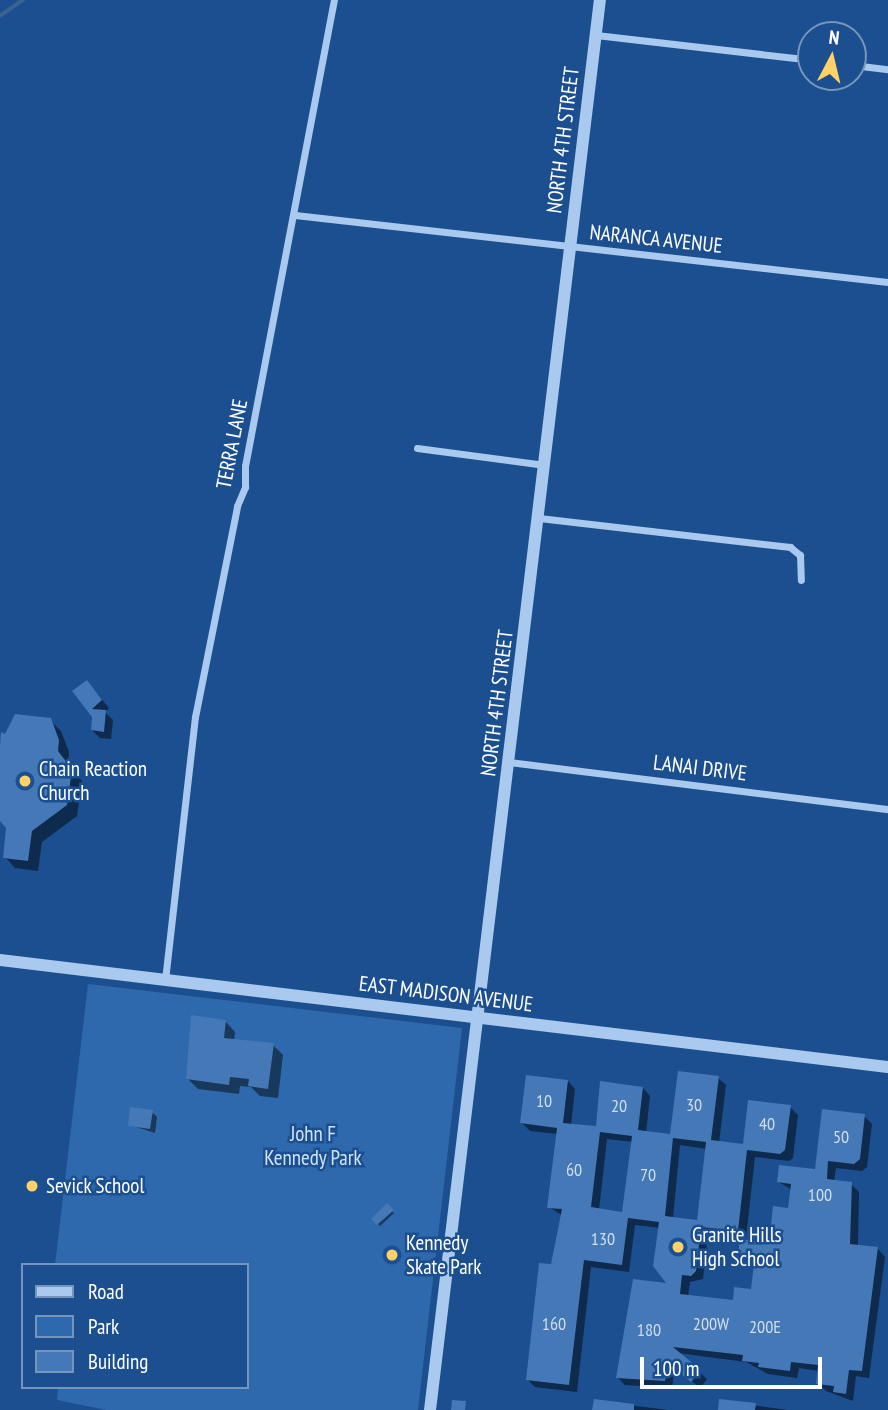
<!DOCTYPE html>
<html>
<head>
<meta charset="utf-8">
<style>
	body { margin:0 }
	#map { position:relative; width:888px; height:1410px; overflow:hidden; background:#1b4f8f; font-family:"PT Sans Narrow",sans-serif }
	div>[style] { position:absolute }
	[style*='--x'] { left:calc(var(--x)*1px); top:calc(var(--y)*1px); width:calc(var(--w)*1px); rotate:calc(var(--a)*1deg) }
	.green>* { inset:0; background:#2e69ad }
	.shadow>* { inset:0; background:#0007 }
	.stream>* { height:3.5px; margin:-1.75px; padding:0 1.75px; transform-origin:1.75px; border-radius:1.75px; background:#3c6290 }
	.building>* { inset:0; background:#4478b7 }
	.minor>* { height:7px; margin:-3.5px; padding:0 3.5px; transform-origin:3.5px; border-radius:3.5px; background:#a9c9ee }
	.tertiary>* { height:12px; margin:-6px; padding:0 6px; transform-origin:6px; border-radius:6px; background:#a9c9ee }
	.dots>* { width:19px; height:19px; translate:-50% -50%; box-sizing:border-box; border:4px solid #1b4f8f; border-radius:50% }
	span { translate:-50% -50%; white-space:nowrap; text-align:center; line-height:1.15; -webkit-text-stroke:5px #1b4f8f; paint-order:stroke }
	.number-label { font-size:18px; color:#d0dded }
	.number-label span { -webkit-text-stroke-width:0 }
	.street-label { font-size:21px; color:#fff }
	.poi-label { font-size:21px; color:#fff }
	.left { translate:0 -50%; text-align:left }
	.park-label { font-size:21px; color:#cfe3fa }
	.legend { position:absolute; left:21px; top:1263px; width:228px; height:126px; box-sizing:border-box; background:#1b4f8f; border:2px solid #7695bc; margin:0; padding:9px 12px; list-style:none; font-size:21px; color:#fff }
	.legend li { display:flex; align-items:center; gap:14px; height:35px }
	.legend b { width:35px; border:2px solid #7695bc }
	.north { position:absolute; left:797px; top:21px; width:70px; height:70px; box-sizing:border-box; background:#1b4f8f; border:2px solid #7695bc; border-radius:50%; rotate:7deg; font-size:19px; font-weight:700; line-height:28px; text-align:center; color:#fff }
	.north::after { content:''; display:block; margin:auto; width:24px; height:32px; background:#ffd166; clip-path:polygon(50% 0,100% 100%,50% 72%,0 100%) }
	.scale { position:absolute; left:640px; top:1357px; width:182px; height:32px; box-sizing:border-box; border:4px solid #fff; border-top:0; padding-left:9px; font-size:21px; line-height:24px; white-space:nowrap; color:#fff; -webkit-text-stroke:5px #1b4f8f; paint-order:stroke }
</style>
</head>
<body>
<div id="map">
	<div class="green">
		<div style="clip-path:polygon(88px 984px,462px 1028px,418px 1410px,106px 1410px,57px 1400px,58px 1387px,247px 1387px,247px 1265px,55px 1265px)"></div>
	</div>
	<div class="shadow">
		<div style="clip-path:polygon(87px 682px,109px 708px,105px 712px,113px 720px,111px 739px,100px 738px,92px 730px,94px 717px,75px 692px)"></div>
		<div style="clip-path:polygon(50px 720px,61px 731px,69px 752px,68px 764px,82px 781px,77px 816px,42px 842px,38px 871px,15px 868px,5px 857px,8px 828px,0 818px,0 748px)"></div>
		<div style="clip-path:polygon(225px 1021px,235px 1032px,234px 1041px,273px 1045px,283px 1055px,278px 1098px,260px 1096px,251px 1087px,240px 1086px,239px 1094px,198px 1089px,188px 1079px)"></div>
		<div style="clip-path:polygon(evenodd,718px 1078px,726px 1085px,719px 1143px,745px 1146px,790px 1107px,798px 1115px,793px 1158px,789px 1161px,755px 1157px,746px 1238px,708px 1234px,703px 1279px,690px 1282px,688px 1296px,735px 1302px,753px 1291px,756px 1262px,740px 1253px,771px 1245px,789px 1210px,792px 1190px,779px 1182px,817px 1171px,864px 1116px,872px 1124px,867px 1167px,862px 1171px,836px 1168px,834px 1182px,851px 1184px,859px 1192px,858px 1246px,878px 1249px,885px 1257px,869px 1378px,856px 1376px,853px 1401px,826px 1391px,818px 1383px,819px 1371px,799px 1368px,797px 1378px,768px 1374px,746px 1362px,678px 1353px,707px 1379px,700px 1388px,675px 1367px,672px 1388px,625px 1385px,618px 1378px,670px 1285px,660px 1228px,635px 1225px,629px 1272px,591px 1267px,577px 1392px,535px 1387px,527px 1379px,563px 1216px,549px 1207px,558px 1134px,530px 1131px,522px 1123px,568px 1081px,575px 1089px,571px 1125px,597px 1128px,643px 1088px,650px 1096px,646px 1133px,671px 1135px,718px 1078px,607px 1139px,633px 1142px,624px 1214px,599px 1210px,607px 1139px,718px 1078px,680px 1145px,707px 1149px,699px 1222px,673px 1218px,680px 1145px)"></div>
		<div style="clip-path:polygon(152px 1112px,157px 1117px,155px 1133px,130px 1125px)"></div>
		<div style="clip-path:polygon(387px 1206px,394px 1213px,380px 1226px,373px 1219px)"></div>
		<div style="clip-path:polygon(595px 1401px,669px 1410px,594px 1410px)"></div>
		<div style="clip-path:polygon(721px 1401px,788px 1410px,720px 1410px)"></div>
	</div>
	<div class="stream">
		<div style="--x:0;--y:16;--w:28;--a:-35"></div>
	</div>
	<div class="building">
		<div style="clip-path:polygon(87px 680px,102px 700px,92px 709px,106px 710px,104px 732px,91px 730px,92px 717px,72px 691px)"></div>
		<div style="clip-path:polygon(15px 714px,51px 718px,59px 740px,58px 751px,72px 769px,67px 805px,32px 831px,28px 861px,3px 858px,6px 828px,0 821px,0 746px,1px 732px,5px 734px)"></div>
		<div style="clip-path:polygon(191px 1015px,226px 1020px,224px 1038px,274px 1043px,268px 1089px,248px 1086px,249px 1079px,230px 1077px,229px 1085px,186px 1079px)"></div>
		<div style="clip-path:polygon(evenodd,678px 1071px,719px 1076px,711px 1140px,743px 1144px,748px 1100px,791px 1105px,785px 1150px,780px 1154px,747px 1150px,738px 1231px,701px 1227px,696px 1271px,691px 1276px,682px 1275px,680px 1294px,733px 1300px,734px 1287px,751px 1289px,755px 1256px,738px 1254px,740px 1239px,769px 1243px,773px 1206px,788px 1208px,791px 1184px,777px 1182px,779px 1165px,815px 1169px,822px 1109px,865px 1114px,860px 1159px,854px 1164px,828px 1161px,827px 1179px,852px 1182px,850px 1244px,878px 1247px,862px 1371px,849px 1370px,846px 1394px,833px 1392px,834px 1386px,816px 1384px,818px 1365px,791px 1362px,790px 1371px,758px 1367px,759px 1363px,742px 1361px,743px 1355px,673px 1347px,701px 1370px,691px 1382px,667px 1362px,665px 1381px,616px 1378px,633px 1279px,666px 1283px,653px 1266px,659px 1222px,628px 1218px,622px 1265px,584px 1260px,569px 1385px,526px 1380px,539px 1263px,551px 1264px,562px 1209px,547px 1208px,557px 1128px,520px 1123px,526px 1075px,568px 1080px,563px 1123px,596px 1126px,600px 1081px,643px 1087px,638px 1130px,670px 1134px,678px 1071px,600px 1132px,632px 1136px,622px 1212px,591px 1207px,600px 1132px,678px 1071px,673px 1138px,706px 1142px,697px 1220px,665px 1216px,673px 1138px)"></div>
		<div style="clip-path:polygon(130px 1107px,153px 1110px,150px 1129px,128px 1126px)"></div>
		<div style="clip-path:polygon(387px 1203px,394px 1210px,377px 1225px,371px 1219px)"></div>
		<div style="clip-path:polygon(594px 1399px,634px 1404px,634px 1410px,592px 1410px)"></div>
		<div style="clip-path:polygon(719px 1399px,756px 1403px,755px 1410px,718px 1410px)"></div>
		<div style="clip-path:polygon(452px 1400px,466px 1401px,465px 1410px,451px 1410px)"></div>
	</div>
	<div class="minor">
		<div style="--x:596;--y:35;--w:216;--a:6.6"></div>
		<div style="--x:853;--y:65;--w:35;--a:7"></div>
		<div style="--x:295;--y:215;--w:597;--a:6.45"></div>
		<div style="--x:417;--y:448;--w:129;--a:7.6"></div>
		<div style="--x:539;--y:518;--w:253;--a:6.6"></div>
		<div style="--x:790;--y:547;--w:13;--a:39"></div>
		<div style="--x:800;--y:555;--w:25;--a:88"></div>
		<div style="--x:509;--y:762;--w:382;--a:7.1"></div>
		<div style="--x:165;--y:980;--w:265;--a:-83.5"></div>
		<div style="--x:195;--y:717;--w:215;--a:-78.7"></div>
		<div style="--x:237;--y:506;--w:21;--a:-67"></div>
		<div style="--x:245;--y:487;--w:21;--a:-90"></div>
		<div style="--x:245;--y:466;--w:474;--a:-79.2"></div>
	</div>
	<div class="tertiary">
		<div style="--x:0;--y:960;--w:894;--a:6.87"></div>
		<div style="--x:430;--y:1410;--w:1420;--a:-83.13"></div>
	</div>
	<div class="dots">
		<div style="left:25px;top:781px;background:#ffd166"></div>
		<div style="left:32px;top:1186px;background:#ffd166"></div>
		<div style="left:678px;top:1247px;background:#ffd166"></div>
		<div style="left:392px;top:1255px;background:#ffd166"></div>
	</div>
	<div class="number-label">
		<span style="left:544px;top:1101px">10</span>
		<span style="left:694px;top:1105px">30</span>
		<span style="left:619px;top:1106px">20</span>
		<span style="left:767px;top:1124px">40</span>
		<span style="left:841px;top:1137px">50</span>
		<span style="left:574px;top:1170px">60</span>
		<span style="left:648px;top:1175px">70</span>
		<span style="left:820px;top:1195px">100</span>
		<span style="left:603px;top:1239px">130</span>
		<span style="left:554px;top:1324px">160</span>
		<span style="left:711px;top:1324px">200W</span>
		<span style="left:765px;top:1327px">200E</span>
		<span style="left:649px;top:1330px">180</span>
	</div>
	<div class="street-label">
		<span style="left:563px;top:140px;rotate:-83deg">NORTH 4TH STREET</span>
		<span style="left:656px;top:239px;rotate:6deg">NARANCA AVENUE</span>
		<span style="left:232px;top:444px;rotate:-79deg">TERRA LANE</span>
		<span style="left:497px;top:703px;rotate:-83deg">NORTH 4TH STREET</span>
		<span style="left:700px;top:768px;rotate:7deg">LANAI DRIVE</span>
		<span style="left:446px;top:994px;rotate:7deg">EAST MADISON AVENUE</span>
	</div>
	<div class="poi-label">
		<span class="left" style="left:39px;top:781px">Chain Reaction<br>Church</span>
		<span class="left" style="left:46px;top:1186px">Sevick School</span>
		<span class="left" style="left:692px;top:1247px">Granite Hills<br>High School</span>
		<span class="left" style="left:406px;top:1255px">Kennedy<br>Skate Park</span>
	</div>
	<div class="park-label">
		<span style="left:313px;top:1146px">John F<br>Kennedy Park</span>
	</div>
	<ul class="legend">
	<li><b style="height:9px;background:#a9c9ee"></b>Road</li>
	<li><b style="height:19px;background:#2e69ad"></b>Park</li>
	<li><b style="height:19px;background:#4478b7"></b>Building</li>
	</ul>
	<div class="north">N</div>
	<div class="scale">100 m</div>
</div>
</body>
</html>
